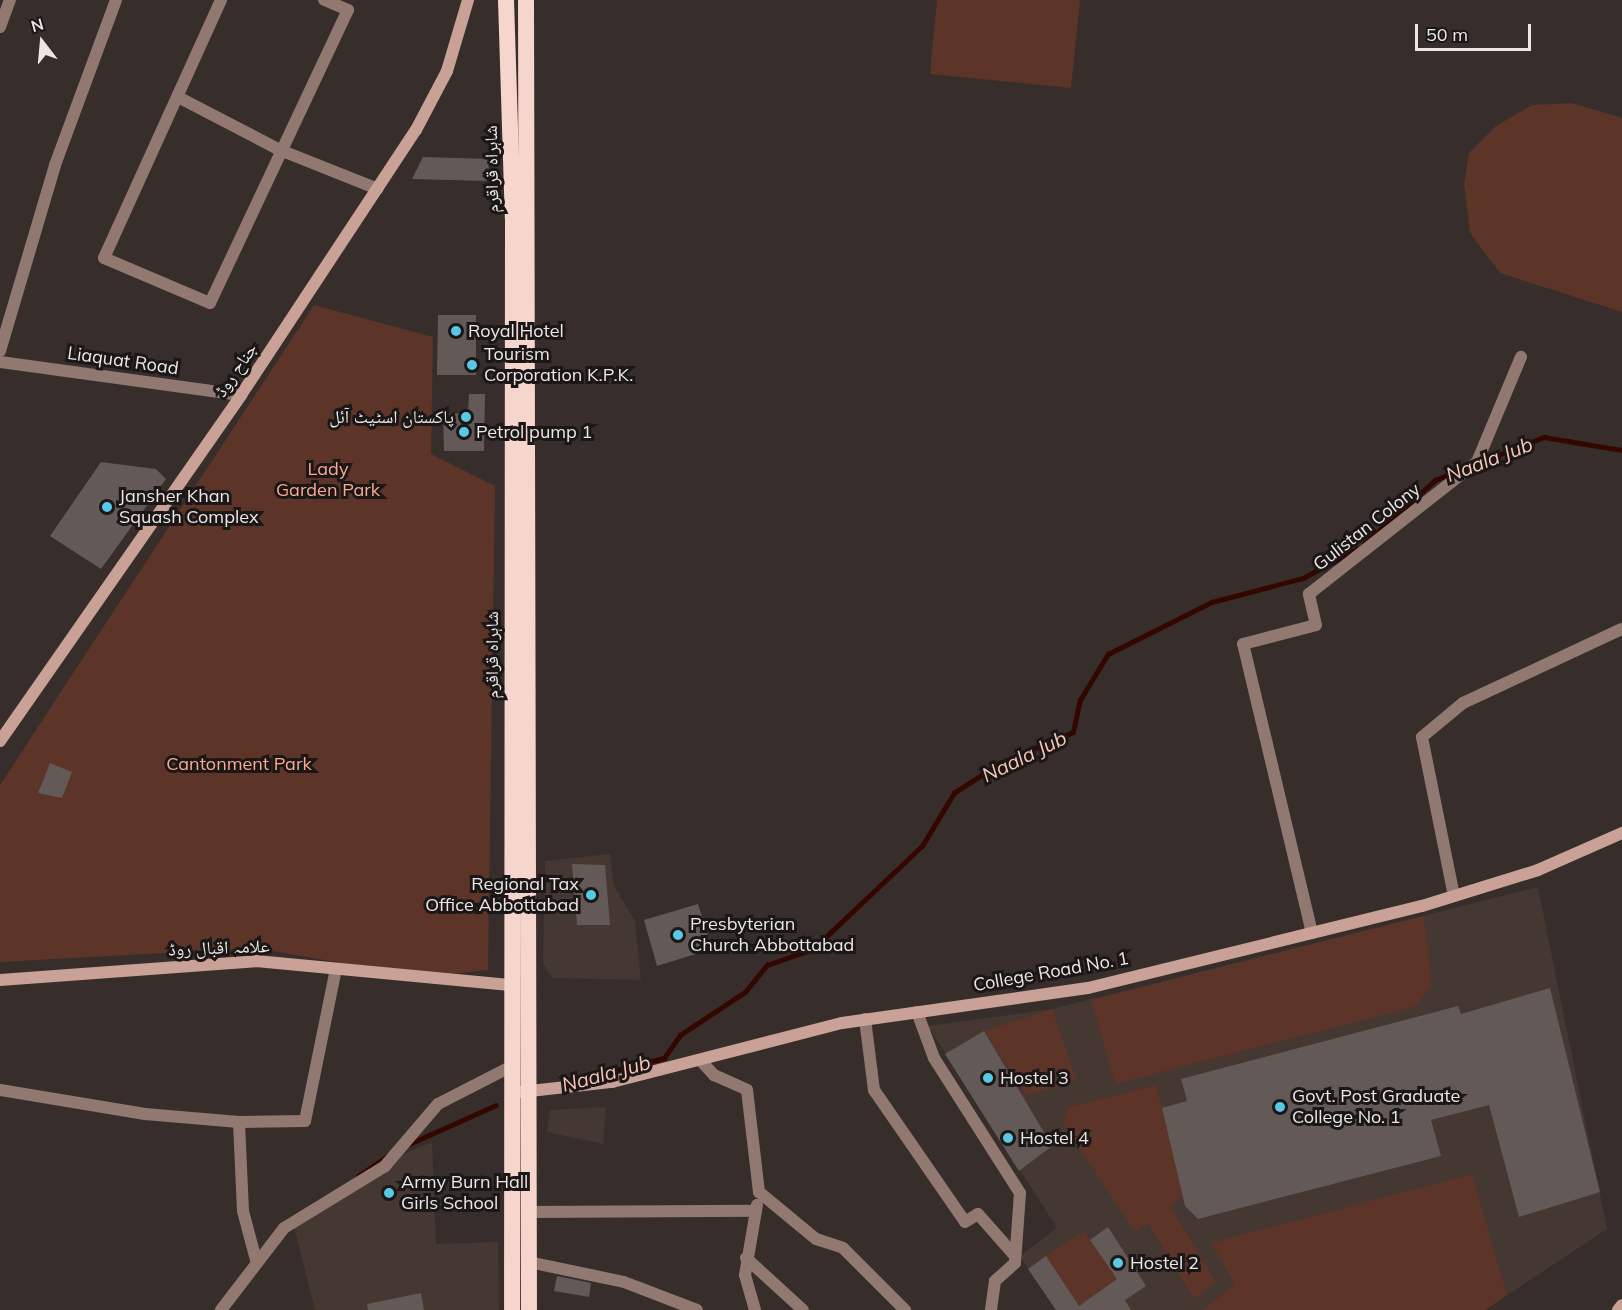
<!DOCTYPE html>
<html>
<head>
<meta charset="utf-8">
<style>
	body { margin:0 }
	#map { position:relative; width:1622px; height:1310px; overflow:hidden; background:#372e2b; font-family:Mulish,"Noto Naskh Arabic",sans-serif }
	div>[style] { position:absolute }
	[style*='--x'] { left:calc(var(--x)*1px); top:calc(var(--y)*1px); width:calc(var(--w)*1px); rotate:calc(var(--a)*1deg) }
	.built>* { inset:0; background:#453732 }
	.green>* { inset:0; background:#5c3428 }
	.stream>* { height:4.5px; margin:-2.25px; padding:0 2.25px; transform-origin:2.25px; border-radius:2.25px; background:#330700 }
	.building>* { inset:0; background:#635956 }
	.minor>* { height:12px; margin:-6px; padding:0 6px; transform-origin:6px; border-radius:6px; background:#917972 }
	.secondary>* { height:12px; margin:-6px; padding:0 6px; transform-origin:6px; border-radius:6px; background:#c9a196 }
	.trunk>* { height:16px; margin:-8px; padding:0 8px; transform-origin:8px; border-radius:8px; background:#f5d5cc }
	.dots>* { width:16px; height:16px; translate:-50% -50%; box-sizing:border-box; border:3px solid #1b1716; border-radius:50% }
	span { translate:-50% -50%; white-space:nowrap; text-align:center; line-height:1.15; -webkit-text-stroke:6px #1b1716; paint-order:stroke }
	.street-label { font-size:18px; color:#ece6e5 }
	.poi-label { font-size:18px; color:#ece6e5 }
	.left { translate:0 -50%; text-align:left }
	.right { translate:-100% -50%; text-align:right }
	.park-label { font-size:18px; color:#fba992 }
	.water-label { font-size:20px; color:#f8c5b7; font-style:italic }
	.north { position:absolute; left:12px; top:12px; width:60px; height:60px; -webkit-text-stroke:4px #1b1716; paint-order:stroke; rotate:344deg; font-size:16px; font-weight:700; line-height:24px; text-align:center; color:#ece6e5 }
	.north::after { content:''; display:block; margin:auto; width:21px; height:27px; background:#ece6e5; clip-path:polygon(50% 0,100% 100%,50% 72%,0 100%) }
	.scale { position:absolute; left:1415px; top:24px; width:116px; height:27px; box-sizing:border-box; border:3px solid #ece6e5; border-top:0; padding-left:8px; font-size:18px; line-height:21px; white-space:nowrap; color:#ece6e5; -webkit-text-stroke:4px #1b1716; paint-order:stroke }
</style>
</head>
<body>
<div id="map">
	<div class="built">
		<div style="clip-path:polygon(610px 854px,614px 886px,635px 921px,641px 980px,552px 978px,543px 963px,545px 861px)"></div>
		<div style="clip-path:polygon(1538px 887px,1607px 1229px,1485px 1310px,1056px 1310px,1020px 1256px,1057px 1228px,928px 1026px,1052px 1009px)"></div>
		<div style="clip-path:polygon(606px 1107px,603px 1144px,547px 1132px,550px 1110px)"></div>
		<div style="clip-path:polygon(432px 1142px,436px 1244px,498px 1242px,499px 1310px,315px 1310px,294px 1226px,392px 1159px)"></div>
	</div>
	<div class="green">
		<div style="clip-path:polygon(937px 0,1080px 0,1071px 88px,930px 74px)"></div>
		<div style="clip-path:polygon(1572px 103px,1622px 118px,1622px 312px,1500px 273px,1470px 233px,1464px 184px,1469px 153px,1496px 126px,1532px 105px)"></div>
		<div style="clip-path:polygon(314px 305px,433px 337px,431px 454px,495px 486px,488px 970px,420px 977px,256px 948px,0 962px,0 785px)"></div>
		<div style="clip-path:polygon(1424px 916px,1432px 984px,1417px 1006px,1115px 1084px,1091px 1000px)"></div>
		<div style="clip-path:polygon(1052px 1009px,1077px 1080px,1026px 1096px,984px 1031px)"></div>
		<div style="clip-path:polygon(1156px 1085px,1183px 1196px,1170px 1206px,1216px 1282px,1194px 1299px,1148px 1223px,1135px 1232px,1063px 1123px,1068px 1107px)"></div>
		<div style="clip-path:polygon(1472px 1174px,1507px 1295px,1485px 1310px,1203px 1310px,1235px 1284px,1211px 1243px)"></div>
		<div style="clip-path:polygon(1084px 1231px,1117px 1279px,1079px 1306px,1046px 1256px)"></div>
	</div>
	<div class="stream">
		<div style="--x:1480;--y:462;--w:69;--a:-21.3"></div>
		<div style="--x:1544;--y:437;--w:79;--a:9.5"></div>
		<div style="--x:1364;--y:544;--w:96;--a:-42"></div>
		<div style="--x:1435;--y:480;--w:28;--a:-23"></div>
		<div style="--x:577;--y:1080;--w:90;--a:-14.2"></div>
		<div style="--x:664;--y:1058;--w:28;--a:-55"></div>
		<div style="--x:680;--y:1035;--w:78;--a:-33.5"></div>
		<div style="--x:745;--y:992;--w:35;--a:-51"></div>
		<div style="--x:767;--y:965;--w:49;--a:-19.2"></div>
		<div style="--x:813;--y:949;--w:150;--a:-43.4"></div>
		<div style="--x:922;--y:846;--w:62;--a:-58.9"></div>
		<div style="--x:954;--y:793;--w:55;--a:-33.1"></div>
		<div style="--x:1000;--y:763;--w:79;--a:-23"></div>
		<div style="--x:1073;--y:732;--w:33;--a:-78"></div>
		<div style="--x:1080;--y:700;--w:54;--a:-58.7"></div>
		<div style="--x:1108;--y:654;--w:116;--a:-26.6"></div>
		<div style="--x:1212;--y:602;--w:94;--a:-14.8"></div>
		<div style="--x:1303;--y:578;--w:61;--a:-28.2"></div>
		<div style="--x:409;--y:1144;--w:95;--a:-24.1"></div>
		<div style="--x:358;--y:1176;--w:34;--a:-34"></div>
	</div>
	<div class="building">
		<div style="clip-path:polygon(423px 157px,489px 159px,488px 181px,412px 179px)"></div>
		<div style="clip-path:polygon(438px 315px,476px 315px,476px 375px,437px 375px)"></div>
		<div style="clip-path:polygon(469px 394px,485px 394px,484px 451px,444px 451px,443px 414px,468px 413px)"></div>
		<div style="clip-path:polygon(101px 462px,156px 469px,166px 479px,101px 569px,50px 536px)"></div>
		<div style="clip-path:polygon(50px 763px,72px 772px,62px 798px,38px 793px)"></div>
		<div style="clip-path:polygon(572px 864px,605px 865px,610px 925px,577px 925px)"></div>
		<div style="clip-path:polygon(698px 904px,712px 949px,657px 966px,644px 920px)"></div>
		<div style="clip-path:polygon(1550px 988px,1600px 1192px,1519px 1217px,1489px 1105px,1431px 1120px,1441px 1156px,1198px 1219px,1185px 1206px,1162px 1108px,1187px 1101px,1181px 1079px,1458px 1006px,1461px 1014px)"></div>
		<div style="clip-path:polygon(984px 1031px,1052px 1146px,1019px 1171px,945px 1054px)"></div>
		<div style="clip-path:polygon(1108px 1227px,1146px 1286px,1125px 1300px,1131px 1310px,1056px 1310px,1028px 1269px,1046px 1256px,1079px 1306px,1117px 1279px,1090px 1240px)"></div>
		<div style="clip-path:polygon(557px 1276px,591px 1283px,589px 1297px,554px 1291px)"></div>
		<div style="clip-path:polygon(421px 1293px,424px 1310px,368px 1310px,367px 1304px)"></div>
	</div>
	<div class="minor">
		<div style="--x:221;--y:0;--w:283;--a:114.4"></div>
		<div style="--x:104;--y:258;--w:115;--a:23"></div>
		<div style="--x:210;--y:303;--w:324;--a:-64.8"></div>
		<div style="--x:348;--y:10;--w:26;--a:-157"></div>
		<div style="--x:0;--y:27;--w:29;--a:-70"></div>
		<div style="--x:178;--y:97;--w:115;--a:27.5"></div>
		<div style="--x:280;--y:150;--w:105;--a:21.7"></div>
		<div style="--x:0;--y:351;--w:194;--a:-73.5"></div>
		<div style="--x:55;--y:165;--w:176;--a:-69.7"></div>
		<div style="--x:0;--y:362;--w:243;--a:7.8"></div>
		<div style="--x:1454;--y:896;--w:162;--a:-101.4"></div>
		<div style="--x:1422;--y:737;--w:53;--a:-39.7"></div>
		<div style="--x:1463;--y:703;--w:175;--a:-25"></div>
		<div style="--x:1312;--y:933;--w:297;--a:-103.4"></div>
		<div style="--x:1243;--y:644;--w:75;--a:-14.6"></div>
		<div style="--x:1316;--y:625;--w:32;--a:-103"></div>
		<div style="--x:1309;--y:594;--w:214;--a:-38.2"></div>
		<div style="--x:1477;--y:462;--w:114;--a:-67.3"></div>
		<div style="--x:917;--y:1012;--w:49;--a:69.7"></div>
		<div style="--x:934;--y:1058;--w:160;--a:57.5"></div>
		<div style="--x:1020;--y:1193;--w:70;--a:94.1"></div>
		<div style="--x:1015;--y:1263;--w:27;--a:138"></div>
		<div style="--x:995;--y:1281;--w:29;--a:98"></div>
		<div style="--x:865;--y:1019;--w:72;--a:82.8"></div>
		<div style="--x:874;--y:1090;--w:160;--a:55.4"></div>
		<div style="--x:965;--y:1222;--w:15;--a:-32"></div>
		<div style="--x:978;--y:1214;--w:56;--a:48.6"></div>
		<div style="--x:700;--y:1060;--w:21;--a:47"></div>
		<div style="--x:714;--y:1075;--w:36;--a:24"></div>
		<div style="--x:747;--y:1090;--w:103;--a:83.3"></div>
		<div style="--x:759;--y:1192;--w:74;--a:39.5"></div>
		<div style="--x:816;--y:1239;--w:28;--a:18"></div>
		<div style="--x:843;--y:1248;--w:88;--a:45"></div>
		<div style="--x:0;--y:1090;--w:147;--a:9.4"></div>
		<div style="--x:145;--y:1114;--w:94;--a:4.9"></div>
		<div style="--x:528;--y:1212;--w:228;--a:-0.3"></div>
		<div style="--x:746;--y:1258;--w:77;--a:42.4"></div>
		<div style="--x:256;--y:1260;--w:51;--a:-104.9"></div>
		<div style="--x:243;--y:1211;--w:89;--a:-92.6"></div>
		<div style="--x:239;--y:1122;--w:66;--a:-0.9"></div>
		<div style="--x:305;--y:1121;--w:155;--a:-78.5"></div>
		<div style="--x:529;--y:1262;--w:97;--a:11.9"></div>
		<div style="--x:624;--y:1282;--w:78;--a:21"></div>
		<div style="--x:221;--y:1310;--w:103;--a:-52.5"></div>
		<div style="--x:284;--y:1228;--w:119;--a:-31.5"></div>
		<div style="--x:385;--y:1166;--w:82;--a:-49.5"></div>
		<div style="--x:438;--y:1104;--w:81;--a:-27.2"></div>
		<div style="--x:755;--y:1310;--w:36;--a:-106"></div>
		<div style="--x:745;--y:1275;--w:71;--a:-80.3"></div>
	</div>
	<div class="secondary">
		<div style="--x:0;--y:741;--w:422;--a:-55.1"></div>
		<div style="--x:241;--y:395;--w:318;--a:-56.6"></div>
		<div style="--x:416;--y:130;--w:67;--a:-62.3"></div>
		<div style="--x:447;--y:71;--w:74;--a:-73.5"></div>
		<div style="--x:0;--y:980;--w:257;--a:-4.2"></div>
		<div style="--x:256;--y:961;--w:255;--a:5.4"></div>
		<div style="--x:521;--y:1092;--w:92;--a:-6.3"></div>
		<div style="--x:612;--y:1082;--w:237;--a:-14.4"></div>
		<div style="--x:842;--y:1023;--w:248;--a:-8.1"></div>
		<div style="--x:1088;--y:988;--w:344;--a:-13.8"></div>
		<div style="--x:1422;--y:906;--w:121;--a:-17.2"></div>
		<div style="--x:1538;--y:870;--w:92;--a:-23.8"></div>
		<div style="--x:1618;--y:1310;--w:6;--a:-51"></div>
	</div>
	<div class="trunk">
		<div style="--x:506;--y:0;--w:218;--a:88.2"></div>
		<div style="--x:513;--y:218;--w:1092;--a:90.05"></div>
		<div style="--x:526;--y:0;--w:1310;--a:89.87"></div>
	</div>
	<div class="dots">
		<div style="left:456px;top:331px;background:#58c9e4"></div>
		<div style="left:472px;top:365px;background:#58c9e4"></div>
		<div style="left:466px;top:417px;background:#58c9e4"></div>
		<div style="left:464px;top:432px;background:#58c9e4"></div>
		<div style="left:107px;top:507px;background:#58c9e4"></div>
		<div style="left:591px;top:895px;background:#58c9e4"></div>
		<div style="left:678px;top:935px;background:#58c9e4"></div>
		<div style="left:988px;top:1078px;background:#58c9e4"></div>
		<div style="left:1280px;top:1107px;background:#58c9e4"></div>
		<div style="left:1008px;top:1138px;background:#58c9e4"></div>
		<div style="left:389px;top:1193px;background:#58c9e4"></div>
		<div style="left:1118px;top:1263px;background:#58c9e4"></div>
	</div>
	<div class="street-label">
		<span style="left:492px;top:169px;rotate:-91deg">شاہراہ قراقرم</span>
		<span style="left:123px;top:361px;rotate:8deg">Liaquat Road</span>
		<span style="left:236px;top:370px;rotate:-56deg">جناح روڈ</span>
		<span style="left:1367px;top:527px;rotate:-38deg">Gulistan Colony</span>
		<span style="left:492px;top:655px;rotate:-90deg">شاہراہ قراقرم</span>
		<span style="left:219px;top:948px;rotate:-2deg">علامہ اقبال روڈ</span>
		<span style="left:1051px;top:972px;rotate:-10deg">College Road No. 1</span>
	</div>
	<div class="poi-label">
		<span class="left" style="left:468px;top:331px">Royal Hotel</span>
		<span class="left" style="left:484px;top:365px">Tourism<br>Corporation K.P.K.</span>
		<span class="right" style="left:454px;top:417px">پاکستان اسٹیٹ آئل</span>
		<span class="left" style="left:476px;top:432px">Petrol pump 1</span>
		<span class="left" style="left:119px;top:507px">Jansher Khan<br>Squash Complex</span>
		<span class="right" style="left:579px;top:895px">Regional Tax<br>Office Abbottabad</span>
		<span class="left" style="left:690px;top:935px">Presbyterian<br>Church Abbottabad</span>
		<span class="left" style="left:1000px;top:1078px">Hostel 3</span>
		<span class="left" style="left:1292px;top:1107px">Govt. Post Graduate<br>College No. 1</span>
		<span class="left" style="left:1020px;top:1138px">Hostel 4</span>
		<span class="left" style="left:401px;top:1193px">Army Burn Hall<br>Girls School</span>
		<span class="left" style="left:1130px;top:1263px">Hostel 2</span>
	</div>
	<div class="park-label">
		<span style="left:328px;top:480px">Lady<br>Garden Park</span>
		<span style="left:239px;top:764px">Cantonment Park</span>
	</div>
	<div class="water-label">
		<span style="left:1489px;top:459px;rotate:-21deg">Naala Jub</span>
		<span style="left:1024px;top:756px;rotate:-26deg">Naala Jub</span>
		<span style="left:606px;top:1073px;rotate:-15deg">Naala Jub</span>
	</div>
	<div class="north">N</div>
	<div class="scale">50 m</div>
</div>
</body>
</html>
